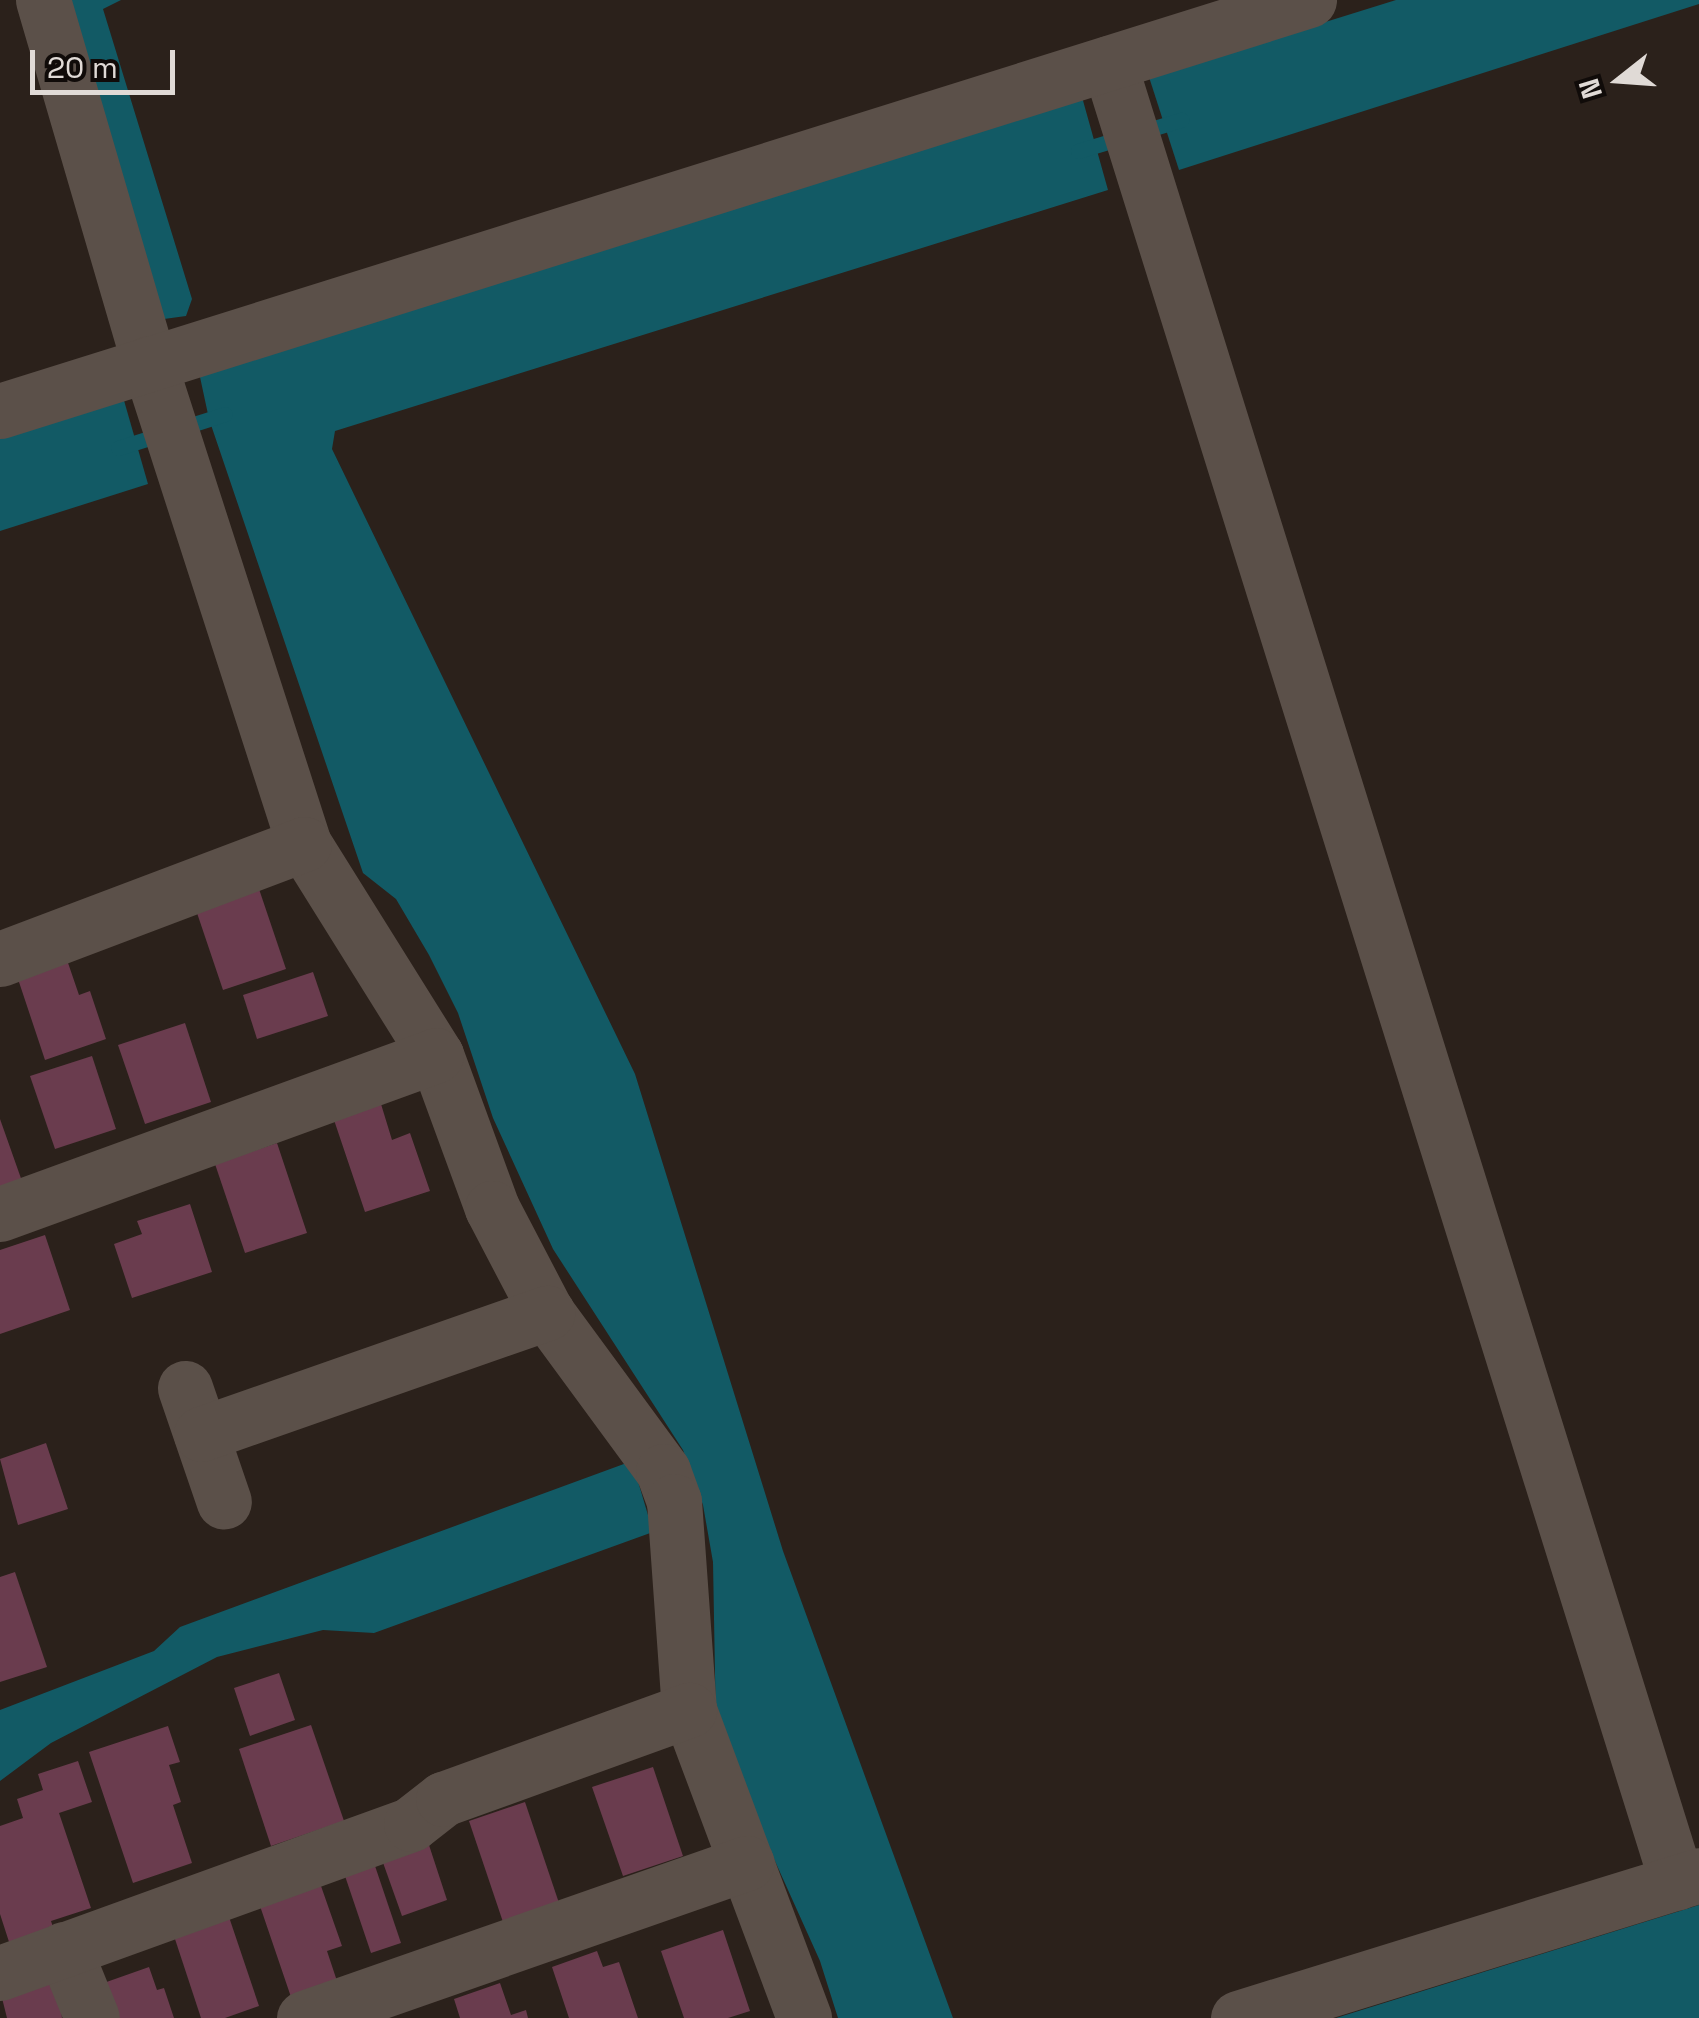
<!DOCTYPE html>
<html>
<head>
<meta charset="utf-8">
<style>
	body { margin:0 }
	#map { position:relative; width:1699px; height:2018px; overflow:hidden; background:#2b211b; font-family:"Space Grotesk",sans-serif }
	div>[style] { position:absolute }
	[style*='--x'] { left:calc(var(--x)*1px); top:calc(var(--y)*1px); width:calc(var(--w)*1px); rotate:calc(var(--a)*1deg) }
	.water>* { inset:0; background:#125a65 }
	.stream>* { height:15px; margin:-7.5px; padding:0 7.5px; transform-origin:7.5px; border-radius:7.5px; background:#125a65 }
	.building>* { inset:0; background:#6a3c4e }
	.minor>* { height:55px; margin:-27.5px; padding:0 27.5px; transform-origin:27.5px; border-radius:27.5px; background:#5b5049 }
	span { translate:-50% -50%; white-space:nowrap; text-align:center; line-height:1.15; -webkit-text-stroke:10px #100b09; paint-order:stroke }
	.north { position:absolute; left:1569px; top:30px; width:100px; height:100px; -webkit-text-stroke:8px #100b09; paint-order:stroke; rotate:253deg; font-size:28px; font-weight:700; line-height:40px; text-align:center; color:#e0dad6 }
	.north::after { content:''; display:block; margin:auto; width:35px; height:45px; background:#e0dad6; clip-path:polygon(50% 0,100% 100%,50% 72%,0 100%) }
	.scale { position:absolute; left:30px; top:50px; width:145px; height:45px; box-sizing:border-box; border:5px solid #e0dad6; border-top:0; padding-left:12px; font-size:30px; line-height:35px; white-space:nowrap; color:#e0dad6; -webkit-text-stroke:8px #100b09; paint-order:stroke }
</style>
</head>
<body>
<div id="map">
	<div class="water">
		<div style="clip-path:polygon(69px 0,121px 0,103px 9px,192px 299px,186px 316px,164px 319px)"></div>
		<div style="clip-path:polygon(1396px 0,1699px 0,1699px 4px,1179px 170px,1149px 77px)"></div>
		<div style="clip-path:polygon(1082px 97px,1108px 190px,335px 431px,332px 449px,635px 1074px,783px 1551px,953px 2018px,838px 2018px,820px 1961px,716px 1730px,713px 1562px,703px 1505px,683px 1450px,553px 1249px,493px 1118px,458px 1013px,429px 955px,396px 899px,363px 873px,209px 419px,200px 377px,209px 370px)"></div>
		<div style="clip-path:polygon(123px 397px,148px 484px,0 531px,0 436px)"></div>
		<div style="clip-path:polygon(632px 1461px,653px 1532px,374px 1633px,323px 1630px,217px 1657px,51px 1743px,0 1781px,0 1710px,154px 1651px,180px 1627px)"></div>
		<div style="clip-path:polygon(1699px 1905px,1699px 2018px,1336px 2018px)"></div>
	</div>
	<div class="stream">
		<div style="--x:1078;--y:151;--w:108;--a:-16.8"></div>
		<div style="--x:118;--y:448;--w:112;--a:-17.6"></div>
	</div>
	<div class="building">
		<div style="clip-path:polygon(259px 889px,286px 969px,223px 990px,196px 910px)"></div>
		<div style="clip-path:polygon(66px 957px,79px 995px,90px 991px,106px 1039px,45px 1060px,16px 973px)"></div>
		<div style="clip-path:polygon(313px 972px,328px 1016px,257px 1039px,243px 995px)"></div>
		<div style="clip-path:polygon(185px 1023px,211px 1102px,145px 1124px,118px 1045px)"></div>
		<div style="clip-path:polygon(92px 1056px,116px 1129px,55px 1149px,30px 1076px)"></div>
		<div style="clip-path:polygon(381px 1104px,392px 1140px,410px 1133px,430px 1191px,365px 1212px,334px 1120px)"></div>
		<div style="clip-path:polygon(0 1119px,23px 1184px,0 1191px)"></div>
		<div style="clip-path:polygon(277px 1143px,307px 1233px,245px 1253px,215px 1164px)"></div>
		<div style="clip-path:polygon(190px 1204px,212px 1272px,132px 1298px,114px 1244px,142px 1234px,137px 1221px)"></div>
		<div style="clip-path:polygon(45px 1235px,70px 1310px,0 1334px,0 1250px)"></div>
		<div style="clip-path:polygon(46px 1443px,68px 1509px,18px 1525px,0 1459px)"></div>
		<div style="clip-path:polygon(15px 1572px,47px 1667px,0 1682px,0 1577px)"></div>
		<div style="clip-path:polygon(279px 1673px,295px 1720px,250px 1736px,234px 1688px)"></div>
		<div style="clip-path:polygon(311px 1725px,344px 1821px,271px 1846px,239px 1749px)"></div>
		<div style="clip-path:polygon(168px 1726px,180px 1762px,169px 1765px,181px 1802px,173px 1805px,192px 1863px,133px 1883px,89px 1752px)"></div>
		<div style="clip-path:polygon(78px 1761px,92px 1802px,59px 1813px,91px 1908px,51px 1921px,54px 1930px,10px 1945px,0 1914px,0 1826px,23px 1818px,17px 1799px,43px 1790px,38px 1774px)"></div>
		<div style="clip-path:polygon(653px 1767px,683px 1856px,623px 1876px,592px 1787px)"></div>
		<div style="clip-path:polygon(525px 1802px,561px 1909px,505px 1928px,469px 1821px)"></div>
		<div style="clip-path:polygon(428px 1842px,447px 1900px,402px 1916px,381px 1857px)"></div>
		<div style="clip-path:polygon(373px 1860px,401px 1943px,371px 1953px,343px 1870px)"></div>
		<div style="clip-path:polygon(321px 1886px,342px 1946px,327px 1951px,338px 1984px,292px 2000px,260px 1906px)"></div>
		<div style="clip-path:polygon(229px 1917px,259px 2006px,225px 2018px,201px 2018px,174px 1936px)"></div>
		<div style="clip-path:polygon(723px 1930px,750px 2011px,728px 2018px,684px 2018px,661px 1951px)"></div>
		<div style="clip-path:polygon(597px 1951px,603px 1967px,619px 1962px,638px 2018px,569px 2018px,552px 1967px)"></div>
		<div style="clip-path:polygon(57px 1967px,62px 2018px,7px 2018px,0 1990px)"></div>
		<div style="clip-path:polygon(149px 1967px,157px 1990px,164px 1988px,174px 2018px,109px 2018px,98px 1985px)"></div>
		<div style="clip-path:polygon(500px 1983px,511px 2015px,526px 2010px,528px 2018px,460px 2018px,454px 1999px)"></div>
	</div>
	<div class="minor">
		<div style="--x:43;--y:0;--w:378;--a:73.7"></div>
		<div style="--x:149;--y:363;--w:505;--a:72.14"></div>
		<div style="--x:304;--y:844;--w:249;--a:58"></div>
		<div style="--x:436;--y:1055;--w:163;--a:69.9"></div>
		<div style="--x:492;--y:1208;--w:119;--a:62.4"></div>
		<div style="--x:547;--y:1313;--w:196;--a:53.7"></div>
		<div style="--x:663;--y:1471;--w:32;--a:70"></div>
		<div style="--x:674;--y:1501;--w:210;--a:85.9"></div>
		<div style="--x:689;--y:1710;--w:329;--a:69.5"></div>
		<div style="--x:1109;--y:63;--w:1906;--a:72.66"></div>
		<div style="--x:0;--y:411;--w:1372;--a:-17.43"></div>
		<div style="--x:0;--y:959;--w:325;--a:-20.7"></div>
		<div style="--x:0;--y:1214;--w:464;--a:-20"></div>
		<div style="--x:185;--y:1388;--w:120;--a:71.1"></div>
		<div style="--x:201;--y:1434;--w:367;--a:-19.3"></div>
		<div style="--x:64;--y:1949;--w:74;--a:67.9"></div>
		<div style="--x:0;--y:1973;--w:437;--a:-19.9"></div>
		<div style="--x:411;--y:1824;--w:41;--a:-38"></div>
		<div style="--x:443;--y:1799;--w:262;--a:-19.9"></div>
		<div style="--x:304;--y:2018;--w:469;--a:-19.3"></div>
		<div style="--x:1238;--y:2018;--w:483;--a:-17.2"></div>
	</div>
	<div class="north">N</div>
	<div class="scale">20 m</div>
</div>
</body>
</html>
